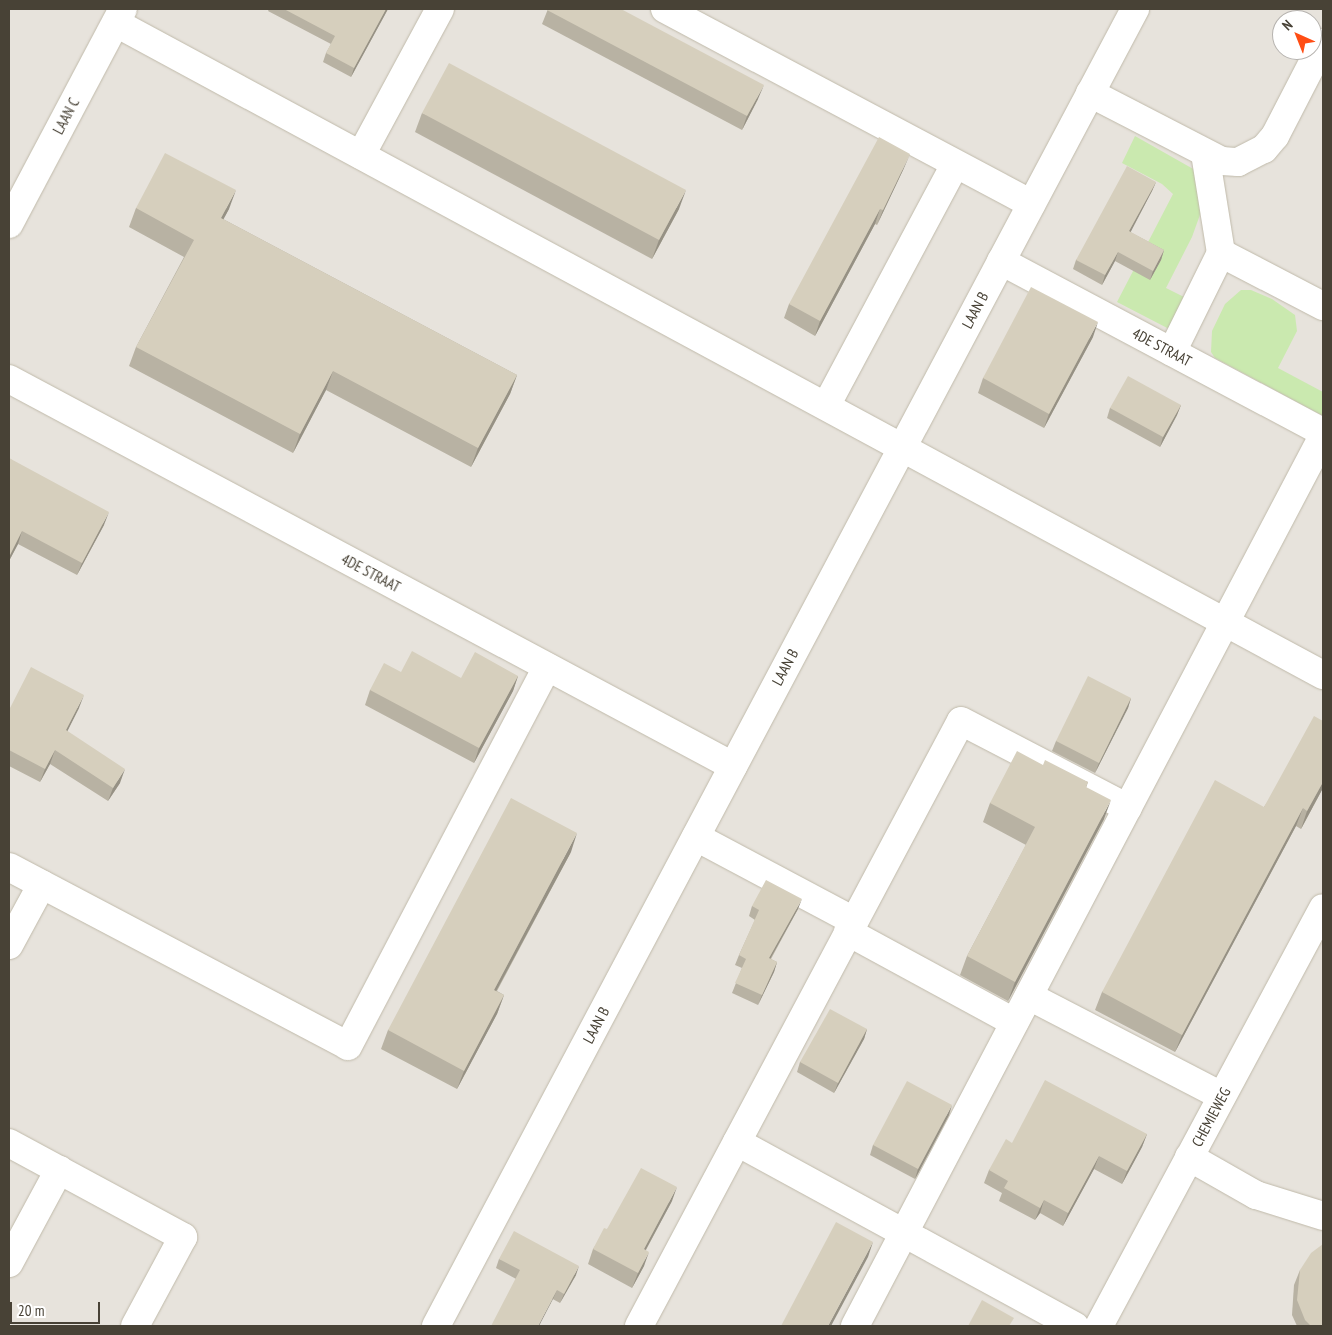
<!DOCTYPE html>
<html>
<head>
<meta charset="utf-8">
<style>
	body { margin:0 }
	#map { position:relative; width:1332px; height:1335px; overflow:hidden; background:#f4f2e8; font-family:"PT Sans Narrow",sans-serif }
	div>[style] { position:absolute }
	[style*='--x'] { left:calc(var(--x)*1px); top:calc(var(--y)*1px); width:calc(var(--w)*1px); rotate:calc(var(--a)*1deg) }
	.industrial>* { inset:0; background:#e7e3dc }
	.green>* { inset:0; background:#cae9af }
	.roads { filter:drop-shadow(0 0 1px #c0baaa) drop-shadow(0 0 1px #c0baaa) }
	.minor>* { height:28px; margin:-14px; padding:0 14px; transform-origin:14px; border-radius:14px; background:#fff }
	.wall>* { inset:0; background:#b8b2a3 }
	.shaded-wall>* { inset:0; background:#969184 }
	.building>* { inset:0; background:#d6cfbd }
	span { translate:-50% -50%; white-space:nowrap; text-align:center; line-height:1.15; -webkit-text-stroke:4px #fff; paint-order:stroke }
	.street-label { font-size:15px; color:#484236 }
	.frame { position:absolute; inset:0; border:10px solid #484236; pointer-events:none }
	.north { position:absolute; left:1272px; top:10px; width:50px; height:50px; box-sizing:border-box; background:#fff; border:1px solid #b6b3af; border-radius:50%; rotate:316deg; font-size:14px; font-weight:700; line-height:20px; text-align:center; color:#484236 }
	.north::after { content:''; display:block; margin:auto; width:18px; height:22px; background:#ff4d14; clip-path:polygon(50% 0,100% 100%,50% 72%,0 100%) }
	.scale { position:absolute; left:10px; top:1302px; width:90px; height:22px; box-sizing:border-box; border:2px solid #484236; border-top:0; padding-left:6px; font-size:15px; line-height:18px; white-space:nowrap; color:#484236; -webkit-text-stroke:4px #fff; paint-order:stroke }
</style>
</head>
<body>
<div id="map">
	<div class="industrial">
		<div style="clip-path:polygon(evenodd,9px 9px,1323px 9px,1323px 1326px,9px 1326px,9px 9px,1282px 20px,1312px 20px,1312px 50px,1282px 50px,1282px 20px)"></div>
	</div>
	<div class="green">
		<div style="clip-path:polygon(1135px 136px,1195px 170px,1201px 212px,1192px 237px,1166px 288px,1190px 300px,1173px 331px,1117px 302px,1173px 194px,1162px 184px,1122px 163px)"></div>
		<div style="clip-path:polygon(1241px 290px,1251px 290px,1272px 299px,1295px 315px,1297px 331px,1278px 368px,1323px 392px,1323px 416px,1215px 358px,1211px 352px,1212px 331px,1225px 304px)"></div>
	</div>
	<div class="roads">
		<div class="minor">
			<div style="--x:665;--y:9;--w:415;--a:28"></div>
			<div style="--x:116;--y:23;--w:1372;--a:28.38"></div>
			<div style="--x:1090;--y:93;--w:148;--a:27.3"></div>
			<div style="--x:1222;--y:161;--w:16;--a:4"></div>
			<div style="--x:1238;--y:162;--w:29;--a:-27"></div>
			<div style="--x:1264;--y:149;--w:17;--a:-50"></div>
			<div style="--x:1275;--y:136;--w:105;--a:-62.7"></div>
			<div style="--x:361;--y:155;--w:166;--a:-61.6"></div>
			<div style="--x:9;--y:224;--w:243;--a:-62.1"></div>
			<div style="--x:1221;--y:253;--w:115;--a:27.5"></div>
			<div style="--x:1001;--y:261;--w:365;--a:28"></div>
			<div style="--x:1172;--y:352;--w:110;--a:-63.7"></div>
			<div style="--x:1221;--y:253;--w:101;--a:-99.1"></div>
			<div style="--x:9;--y:379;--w:821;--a:28.13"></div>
			<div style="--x:826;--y:406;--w:274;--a:-61.9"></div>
			<div style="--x:696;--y:837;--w:179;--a:28"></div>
			<div style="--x:9;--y:867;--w:383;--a:27.8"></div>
			<div style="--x:348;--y:1046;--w:428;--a:-62.3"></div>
			<div style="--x:848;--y:932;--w:189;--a:28.5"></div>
			<div style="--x:9;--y:945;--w:69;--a:-61.6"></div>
			<div style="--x:1029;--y:996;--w:217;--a:27.4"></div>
			<div style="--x:737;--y:1142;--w:385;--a:28.6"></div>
			<div style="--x:9;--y:1143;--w:198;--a:28.4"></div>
			<div style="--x:183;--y:1237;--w:101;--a:118.3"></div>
			<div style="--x:1189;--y:1157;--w:77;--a:29.6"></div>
			<div style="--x:1256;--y:1195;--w:70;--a:17.4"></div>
			<div style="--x:9;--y:1263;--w:106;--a:-61.7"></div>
			<div style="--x:436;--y:1326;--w:1491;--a:-62.04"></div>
			<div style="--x:639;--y:1326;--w:685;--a:-61.98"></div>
			<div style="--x:961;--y:721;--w:188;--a:27.5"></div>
			<div style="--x:855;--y:1326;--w:1006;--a:-62.26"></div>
			<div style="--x:1099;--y:1326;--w:474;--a:-61.8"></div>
		</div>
	</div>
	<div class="wall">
		<div style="clip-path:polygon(269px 9px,388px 9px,351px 77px,323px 62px,326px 53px,331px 44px,268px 11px)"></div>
		<div style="clip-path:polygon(548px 9px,758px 99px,742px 130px,542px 24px)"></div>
		<div style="clip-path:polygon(422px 113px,679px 209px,652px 259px,415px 132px)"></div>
		<div style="clip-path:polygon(904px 168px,877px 225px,875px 224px,815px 336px,784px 318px,789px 304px)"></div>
		<div style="clip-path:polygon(1156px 182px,1152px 191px,1130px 232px,1164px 250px,1161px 260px,1150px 280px,1115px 261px,1102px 285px,1073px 269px,1076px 260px)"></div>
		<div style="clip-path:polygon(136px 208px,229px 209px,223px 219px,517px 375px,510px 394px,471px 467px,326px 390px,293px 453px,129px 366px,136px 347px,184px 257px,129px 227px)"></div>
		<div style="clip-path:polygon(1093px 337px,1044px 428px,978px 393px,983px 378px)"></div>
		<div style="clip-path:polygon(1181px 405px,1177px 415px,1160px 447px,1107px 418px,1110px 408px)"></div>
		<div style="clip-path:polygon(9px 458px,104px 525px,77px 575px,18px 544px,9px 561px)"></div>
		<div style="clip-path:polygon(401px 672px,461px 678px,518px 676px,513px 691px,474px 763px,365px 705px,370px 690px)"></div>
		<div style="clip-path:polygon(1131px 698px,1128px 708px,1095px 773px,1052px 751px,1056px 741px)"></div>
		<div style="clip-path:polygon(79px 708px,67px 731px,120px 783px,108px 801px,50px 764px,40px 782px,9px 766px,9px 710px)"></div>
		<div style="clip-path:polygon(1323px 721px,1323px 788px,1301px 829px,1296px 826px,1175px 1052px,1095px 1010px,1102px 992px,1264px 807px)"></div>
		<div style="clip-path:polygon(1043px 765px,1088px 782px,1086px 788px,1104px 819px,1008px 1001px,960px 975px,967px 956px,1026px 845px,983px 822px,990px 803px)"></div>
		<div style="clip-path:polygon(571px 852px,497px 991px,504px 995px,497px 1014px,457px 1089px,381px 1049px,388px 1030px)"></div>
		<div style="clip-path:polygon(752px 906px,798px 909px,771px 959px,777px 962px,774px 972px,758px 1005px,732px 993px,742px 968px,735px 965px,739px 955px,755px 920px,749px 916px)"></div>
		<div style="clip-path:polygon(867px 1029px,864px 1039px,834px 1093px,797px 1072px,800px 1062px)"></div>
		<div style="clip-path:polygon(949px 1115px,915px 1179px,870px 1155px,873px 1145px)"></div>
		<div style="clip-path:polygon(1147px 1134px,1142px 1147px,1122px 1184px,1094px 1169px,1063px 1226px,1040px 1213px,1035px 1220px,999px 1201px,1002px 1193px,984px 1183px,989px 1170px,1012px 1143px)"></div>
		<div style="clip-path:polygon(672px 1201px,646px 1250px,644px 1266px,632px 1288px,588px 1264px,593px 1249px,607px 1229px)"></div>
		<div style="clip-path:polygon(499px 1259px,576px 1275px,560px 1303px,496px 1268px)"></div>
		<div style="clip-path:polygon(1300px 1270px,1323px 1326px,1297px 1326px,1292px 1315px,1294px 1285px)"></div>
	</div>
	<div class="shaded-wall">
		<div style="clip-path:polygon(386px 9px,388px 9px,351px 77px,354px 68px)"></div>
		<div style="clip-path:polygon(764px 85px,758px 99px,742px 130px,747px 116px)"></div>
		<div style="clip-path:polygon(910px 154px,904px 168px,877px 225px,883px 210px)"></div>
		<div style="clip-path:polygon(1156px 182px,1152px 191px,1126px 241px,1129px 231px)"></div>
		<div style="clip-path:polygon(236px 190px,229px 209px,214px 237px,221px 218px)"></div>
		<div style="clip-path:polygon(686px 190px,679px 209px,652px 259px,659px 240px)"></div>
		<div style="clip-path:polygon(880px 209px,875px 224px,815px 336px,820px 321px)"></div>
		<div style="clip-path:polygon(1164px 250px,1161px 260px,1150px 280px,1153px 271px)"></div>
		<div style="clip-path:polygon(1118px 252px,1115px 261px,1102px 285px,1105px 275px)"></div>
		<div style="clip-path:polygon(1098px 322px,1093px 337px,1044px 428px,1049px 414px)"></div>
		<div style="clip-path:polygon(333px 371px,326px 390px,293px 453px,300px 434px)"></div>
		<div style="clip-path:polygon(517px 375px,510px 394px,471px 467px,478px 448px)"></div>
		<div style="clip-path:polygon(1181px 405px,1177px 415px,1160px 447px,1163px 437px)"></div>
		<div style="clip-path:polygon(109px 512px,104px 525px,77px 575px,82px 563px)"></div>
		<div style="clip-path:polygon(22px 531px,18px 544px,9px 561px,9px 557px)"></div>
		<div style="clip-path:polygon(518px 676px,513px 691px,474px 763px,479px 748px)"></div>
		<div style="clip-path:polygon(84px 695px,79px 708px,61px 744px,66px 730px)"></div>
		<div style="clip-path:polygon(1131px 698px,1128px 708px,1095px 773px,1099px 763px)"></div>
		<div style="clip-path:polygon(55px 750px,50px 764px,40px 782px,45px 769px)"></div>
		<div style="clip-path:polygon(125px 769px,120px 783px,108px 801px,113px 788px)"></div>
		<div style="clip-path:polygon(1323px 782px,1323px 788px,1301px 829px,1307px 811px)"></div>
		<div style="clip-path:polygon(1111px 800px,1104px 819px,1008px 1001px,1015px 982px)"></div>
		<div style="clip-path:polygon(1303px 808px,1296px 826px,1175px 1052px,1182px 1035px)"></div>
		<div style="clip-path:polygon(577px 833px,571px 852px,487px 1008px,494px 990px)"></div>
		<div style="clip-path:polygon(802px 899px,798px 909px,765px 968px,769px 958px)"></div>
		<div style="clip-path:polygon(777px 962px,774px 972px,758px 1005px,762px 995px)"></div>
		<div style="clip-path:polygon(504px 995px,497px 1014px,457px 1089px,464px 1071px)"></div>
		<div style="clip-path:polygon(867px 1029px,864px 1039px,834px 1093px,838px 1083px)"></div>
		<div style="clip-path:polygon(952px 1105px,949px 1115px,915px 1179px,918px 1169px)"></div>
		<div style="clip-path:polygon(1147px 1134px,1142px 1147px,1122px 1184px,1127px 1171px)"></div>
		<div style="clip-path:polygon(1099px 1156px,1094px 1169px,1063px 1226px,1068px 1213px)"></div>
		<div style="clip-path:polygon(677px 1187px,672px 1201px,638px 1264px,644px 1249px)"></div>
		<div style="clip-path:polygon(1044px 1200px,1040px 1213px,1035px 1220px,1040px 1208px)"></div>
		<div style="clip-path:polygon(873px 1242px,868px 1257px,831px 1326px,828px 1326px)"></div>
		<div style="clip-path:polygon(649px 1252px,644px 1266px,632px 1288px,638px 1273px)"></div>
		<div style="clip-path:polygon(579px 1266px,576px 1275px,560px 1303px,564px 1294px)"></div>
		<div style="clip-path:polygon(557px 1290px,553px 1299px,539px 1326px,538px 1326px)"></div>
	</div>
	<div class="building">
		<div style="clip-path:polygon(284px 9px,386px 9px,354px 68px,326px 53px,335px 36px)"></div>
		<div style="clip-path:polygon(548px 9px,621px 9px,764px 85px,747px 116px,547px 10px)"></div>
		<div style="clip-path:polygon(449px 63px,686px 190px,659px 240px,422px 113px)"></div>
		<div style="clip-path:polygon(879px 137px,910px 154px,883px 210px,880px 209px,820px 321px,789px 304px)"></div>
		<div style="clip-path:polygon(165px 153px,236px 190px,221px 218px,517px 375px,478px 448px,333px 371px,300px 434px,136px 347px,194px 240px,136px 208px)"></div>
		<div style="clip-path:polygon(1127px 166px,1156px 182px,1129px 231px,1164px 250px,1153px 271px,1118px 252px,1105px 275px,1076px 260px)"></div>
		<div style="clip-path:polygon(1031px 287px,1098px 322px,1049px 414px,983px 378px)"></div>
		<div style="clip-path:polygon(1128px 376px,1181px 405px,1163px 437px,1110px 408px)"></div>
		<div style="clip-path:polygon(9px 458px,109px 512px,82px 563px,22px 531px,9px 557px)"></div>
		<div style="clip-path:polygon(412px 651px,461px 678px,475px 652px,518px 676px,479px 748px,370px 690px,384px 663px,401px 672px)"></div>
		<div style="clip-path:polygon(31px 667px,84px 695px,66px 730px,125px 769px,113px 788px,55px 750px,45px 769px,9px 750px,9px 710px)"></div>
		<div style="clip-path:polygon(1088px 676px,1131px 698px,1099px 763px,1056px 741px)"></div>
		<div style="clip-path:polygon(1314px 716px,1323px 721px,1323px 782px,1307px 811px,1303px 808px,1182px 1035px,1102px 992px,1215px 780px,1264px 807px)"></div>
		<div style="clip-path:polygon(1017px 751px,1043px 765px,1045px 760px,1088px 782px,1086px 787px,1111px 800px,1015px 982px,967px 956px,1035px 827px,990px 803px)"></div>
		<div style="clip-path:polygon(511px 798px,577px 833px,494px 990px,504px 995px,464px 1071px,388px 1030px)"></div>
		<div style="clip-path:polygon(766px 880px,802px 899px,769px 958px,777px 962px,762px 995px,735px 983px,746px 959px,739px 955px,759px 910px,752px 906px)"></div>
		<div style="clip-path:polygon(830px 1009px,867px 1029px,838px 1083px,800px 1062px)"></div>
		<div style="clip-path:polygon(1045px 1080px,1147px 1134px,1127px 1171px,1099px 1156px,1068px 1213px,1044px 1200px,1040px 1208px,1004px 1188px,1008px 1181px,989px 1170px,1006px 1139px,1012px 1143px)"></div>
		<div style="clip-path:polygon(907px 1081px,952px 1105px,918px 1169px,873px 1145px)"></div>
		<div style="clip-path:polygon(641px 1168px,677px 1187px,644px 1249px,649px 1252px,638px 1273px,593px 1249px,604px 1228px,607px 1229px)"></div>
		<div style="clip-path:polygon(836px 1222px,873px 1242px,828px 1326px,781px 1326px)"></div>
		<div style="clip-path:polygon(514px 1231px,579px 1266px,564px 1294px,557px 1290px,538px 1326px,491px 1326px,520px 1270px,499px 1259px)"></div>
		<div style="clip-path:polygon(1323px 1244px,1323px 1326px,1311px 1326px,1305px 1320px,1297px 1300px,1300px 1270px,1311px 1253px)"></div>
		<div style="clip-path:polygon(982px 1300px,1014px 1318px,1009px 1326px,968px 1326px)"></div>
	</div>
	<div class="street-label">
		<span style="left:66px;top:116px;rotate:-62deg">LAAN C</span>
		<span style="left:975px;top:310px;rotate:-62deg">LAAN B</span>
		<span style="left:1162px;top:347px;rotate:28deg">4DE STRAAT</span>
		<span style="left:371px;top:573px;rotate:28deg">4DE STRAAT</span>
		<span style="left:785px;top:667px;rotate:-62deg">LAAN B</span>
		<span style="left:596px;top:1025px;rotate:-62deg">LAAN B</span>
		<span style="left:1211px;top:1117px;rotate:-62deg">CHEMIEWEG</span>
	</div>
	<div class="frame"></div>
	<div class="north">N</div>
	<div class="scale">20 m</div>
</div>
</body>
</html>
